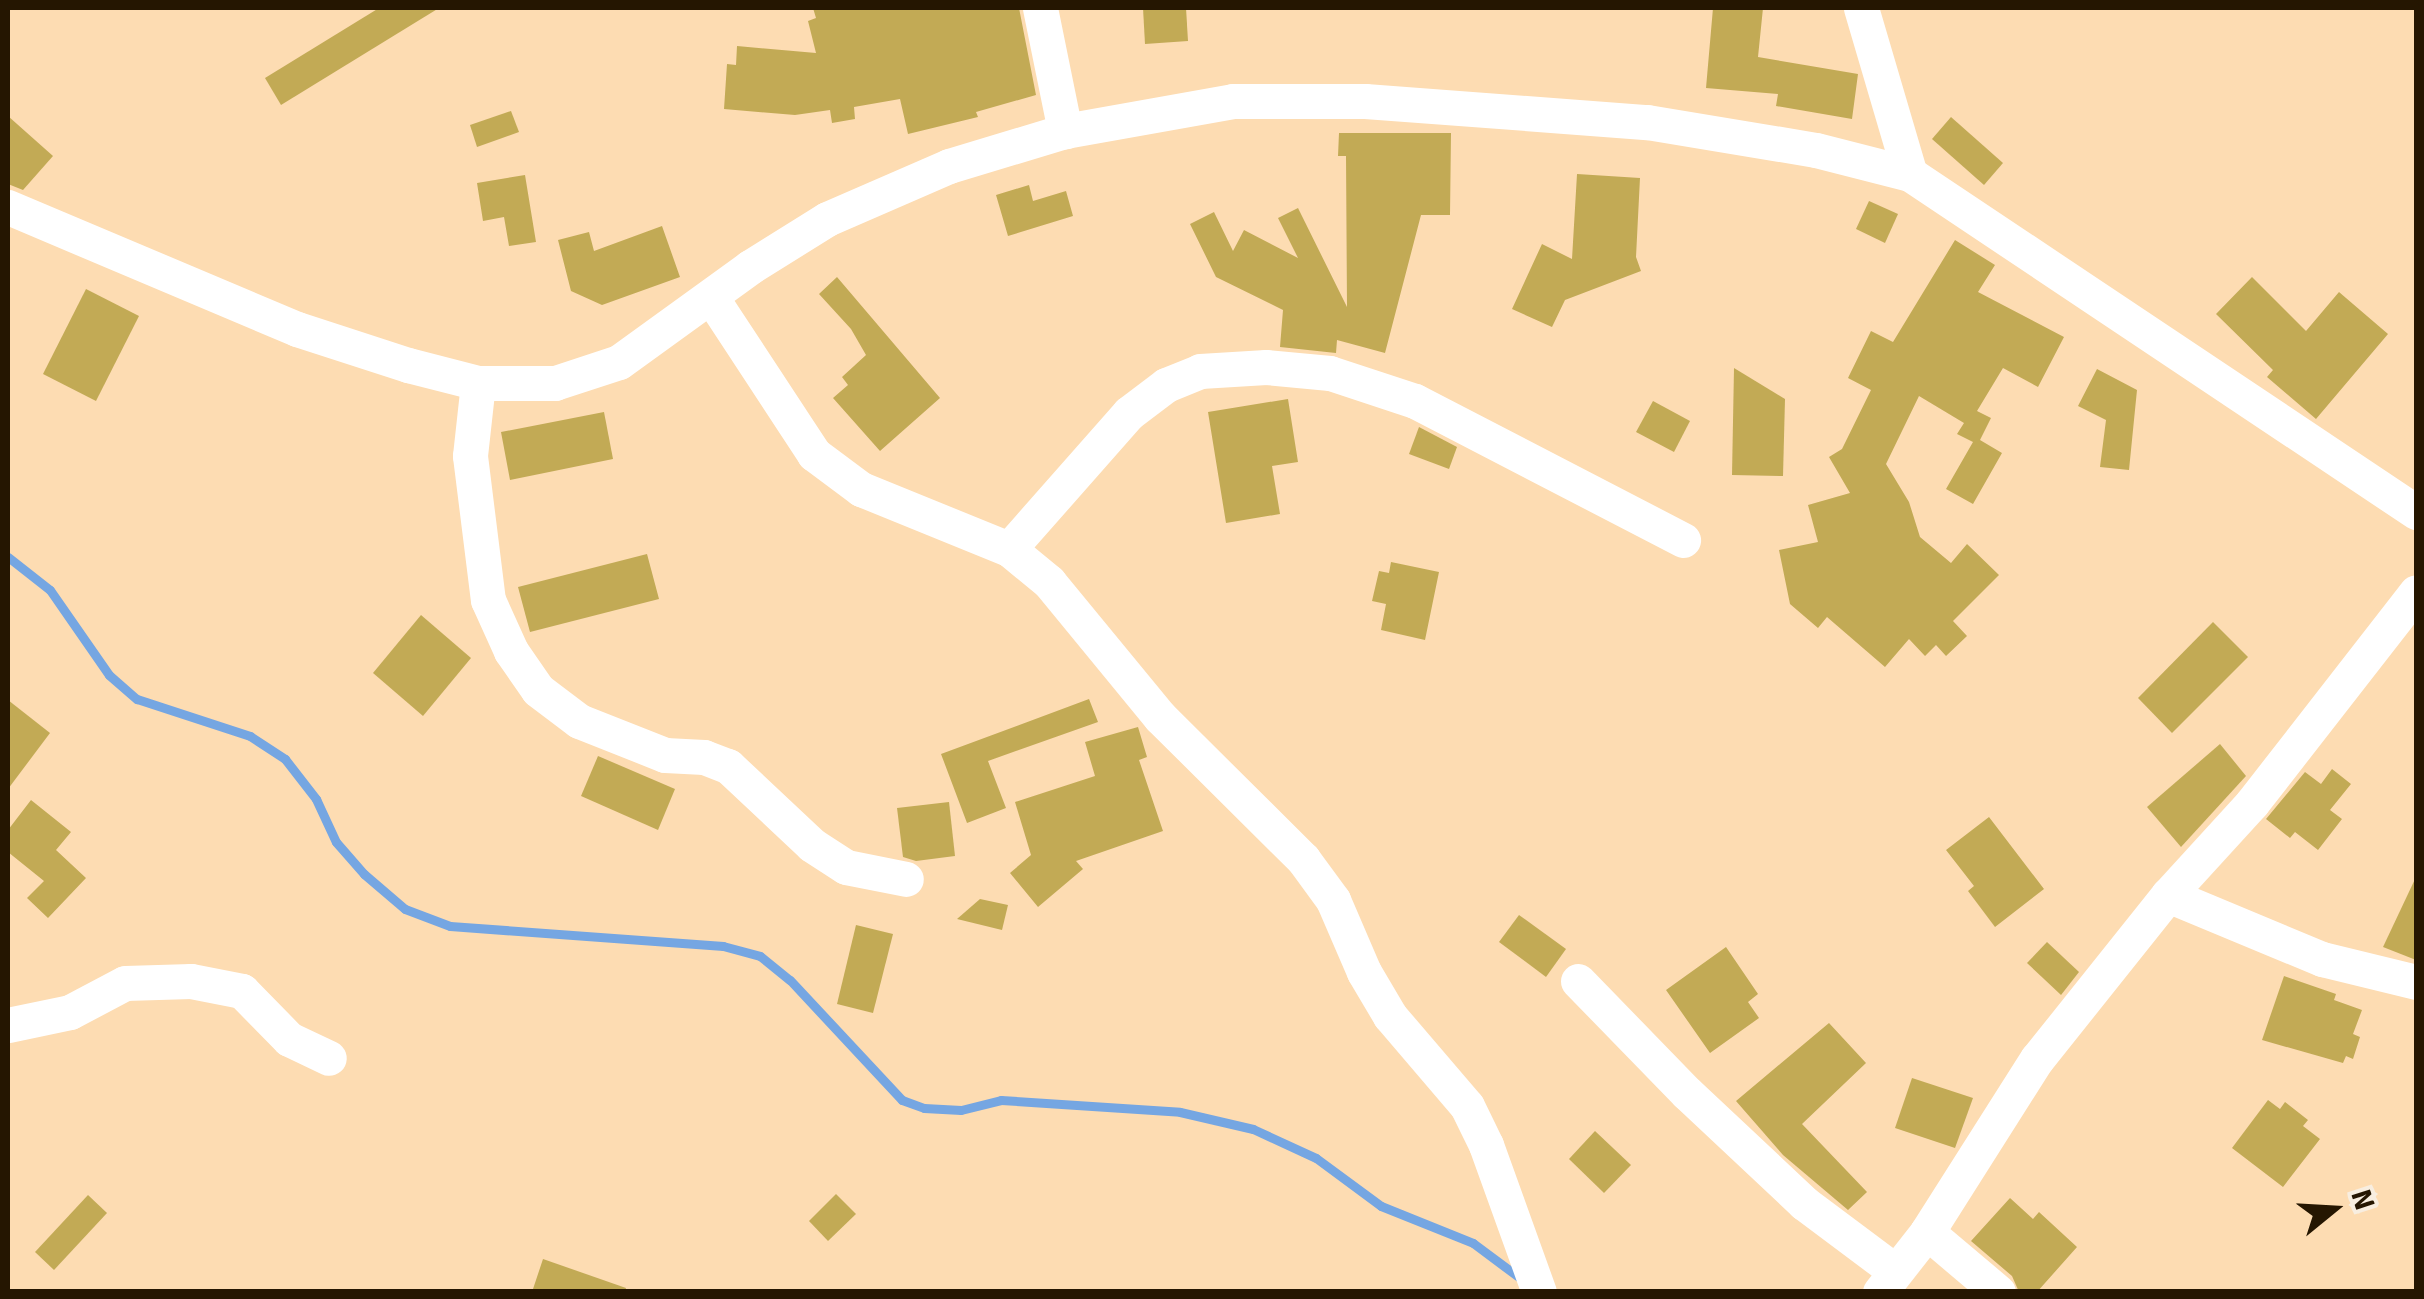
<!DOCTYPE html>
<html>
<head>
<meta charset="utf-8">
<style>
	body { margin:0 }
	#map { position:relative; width:2424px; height:1299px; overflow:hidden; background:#fddcb2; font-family:Signika,sans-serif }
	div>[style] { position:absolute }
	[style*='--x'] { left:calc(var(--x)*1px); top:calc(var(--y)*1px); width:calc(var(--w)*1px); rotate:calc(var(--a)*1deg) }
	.stream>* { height:9px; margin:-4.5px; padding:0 4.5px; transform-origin:4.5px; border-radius:4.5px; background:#75a6e2 }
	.building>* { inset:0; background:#c2aa55 }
	.minor>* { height:35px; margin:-17.5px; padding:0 17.5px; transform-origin:17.5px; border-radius:17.5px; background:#fff }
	span { translate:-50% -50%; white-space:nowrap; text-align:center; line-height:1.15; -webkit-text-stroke:8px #f8eee0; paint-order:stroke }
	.frame { position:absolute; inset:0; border:10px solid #251601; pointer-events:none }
	.north { position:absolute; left:2284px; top:1159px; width:100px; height:100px; -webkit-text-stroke:8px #f8eee0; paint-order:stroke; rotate:72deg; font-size:28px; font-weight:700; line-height:40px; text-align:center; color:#251601 }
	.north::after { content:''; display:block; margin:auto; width:35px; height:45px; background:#251601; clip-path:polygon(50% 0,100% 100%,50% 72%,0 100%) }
</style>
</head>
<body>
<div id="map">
	<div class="stream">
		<div style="--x:8;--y:557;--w:53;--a:38.2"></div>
		<div style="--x:50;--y:590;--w:103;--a:55.2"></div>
		<div style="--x:109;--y:675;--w:37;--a:41"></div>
		<div style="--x:137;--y:699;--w:119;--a:18.1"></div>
		<div style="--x:250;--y:736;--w:42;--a:33.3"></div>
		<div style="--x:285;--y:759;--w:51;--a:52.2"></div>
		<div style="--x:316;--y:799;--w:47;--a:65.1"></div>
		<div style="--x:336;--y:842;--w:43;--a:48.8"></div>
		<div style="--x:364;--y:874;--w:54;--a:40.5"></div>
		<div style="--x:405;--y:909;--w:48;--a:20.7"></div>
		<div style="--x:450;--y:926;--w:274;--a:4.2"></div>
		<div style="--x:723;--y:946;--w:38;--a:15"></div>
		<div style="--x:760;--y:956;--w:38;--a:39"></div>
		<div style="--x:790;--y:980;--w:164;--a:47"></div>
		<div style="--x:902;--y:1100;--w:23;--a:20"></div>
		<div style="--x:924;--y:1108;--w:37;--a:3"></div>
		<div style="--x:961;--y:1110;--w:41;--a:-14"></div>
		<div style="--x:1001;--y:1100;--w:179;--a:3.8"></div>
		<div style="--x:1180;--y:1112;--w:75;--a:13.1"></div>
		<div style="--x:1253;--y:1129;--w:69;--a:24.7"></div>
		<div style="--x:1316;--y:1158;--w:81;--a:36.4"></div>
		<div style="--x:1381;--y:1206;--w:99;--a:21.9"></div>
		<div style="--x:1473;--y:1243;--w:59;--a:36.7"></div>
	</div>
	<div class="building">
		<div style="clip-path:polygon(379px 8px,439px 8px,281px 105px,265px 78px)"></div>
		<div style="clip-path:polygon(813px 8px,1019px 8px,1036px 95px,976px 112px,978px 117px,908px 134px,900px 99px,854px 107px,855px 119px,832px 123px,830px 110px,795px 115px,724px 109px,727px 64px,736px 65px,737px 46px,816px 53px,808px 21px,816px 18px)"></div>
		<div style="clip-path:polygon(1143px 8px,1186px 8px,1188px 41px,1145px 44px)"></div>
		<div style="clip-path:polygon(1713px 8px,1763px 8px,1758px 57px,1858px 74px,1852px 119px,1776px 106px,1778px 94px,1706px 88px)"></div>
		<div style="clip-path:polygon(511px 111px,519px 132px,477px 147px,470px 125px)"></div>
		<div style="clip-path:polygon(8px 116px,53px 156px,23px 190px,8px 184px)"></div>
		<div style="clip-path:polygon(1951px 117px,2003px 163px,1984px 185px,1932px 139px)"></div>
		<div style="clip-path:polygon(1339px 133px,1451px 133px,1450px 215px,1421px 215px,1385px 353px,1337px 340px,1336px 353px,1280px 347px,1283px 310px,1216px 277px,1190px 224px,1214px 212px,1233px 251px,1244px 230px,1298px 258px,1278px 218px,1298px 208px,1347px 307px,1346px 156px,1338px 156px)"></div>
		<div style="clip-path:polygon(1577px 174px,1640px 178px,1636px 257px,1641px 271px,1565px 300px,1552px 327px,1512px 309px,1542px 244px,1572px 259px)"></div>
		<div style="clip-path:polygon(525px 175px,536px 242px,509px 246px,504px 217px,483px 221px,477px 183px)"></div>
		<div style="clip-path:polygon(1029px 185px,1033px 201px,1066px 191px,1073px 216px,1008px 236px,996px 195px)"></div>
		<div style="clip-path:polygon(1869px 201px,1898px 214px,1885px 243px,1856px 229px)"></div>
		<div style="clip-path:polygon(662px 226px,680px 277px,602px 305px,571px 291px,558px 240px,589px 232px,594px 251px)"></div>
		<div style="clip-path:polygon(1955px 240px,1995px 265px,1978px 292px,2064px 337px,2038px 387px,2003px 368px,1977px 411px,1991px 418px,1980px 440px,2002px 453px,1973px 504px,1946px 489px,1973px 442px,1957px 434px,1964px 423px,1919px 396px,1886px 464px,1909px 502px,1920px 537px,1951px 563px,1967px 544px,1999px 575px,1953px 621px,1967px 636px,1946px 656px,1936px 645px,1925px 656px,1909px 639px,1885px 667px,1827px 617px,1818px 628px,1790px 604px,1779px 550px,1818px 542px,1808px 505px,1850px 493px,1829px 457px,1842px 449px,1871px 390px,1848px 378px,1871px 331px,1893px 342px)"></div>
		<div style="clip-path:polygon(837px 277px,940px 398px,880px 451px,833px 398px,848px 385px,842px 377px,866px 355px,851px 329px,819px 294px)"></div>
		<div style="clip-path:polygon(2252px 277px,2306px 331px,2339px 292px,2388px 334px,2316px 419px,2267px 377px,2273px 370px,2216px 314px)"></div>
		<div style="clip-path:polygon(86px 289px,139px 316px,96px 401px,43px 374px)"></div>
		<div style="clip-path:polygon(1734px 368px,1785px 399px,1783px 476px,1732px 475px)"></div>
		<div style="clip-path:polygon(2097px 369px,2137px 390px,2129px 470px,2100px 467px,2106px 420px,2078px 406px)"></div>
		<div style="clip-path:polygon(1288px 399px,1298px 462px,1272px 466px,1280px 514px,1226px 523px,1208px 412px)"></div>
		<div style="clip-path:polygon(1653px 401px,1690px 421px,1674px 452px,1636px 432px)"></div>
		<div style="clip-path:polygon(604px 412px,613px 459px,510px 480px,501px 432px)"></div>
		<div style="clip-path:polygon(1419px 427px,1457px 447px,1449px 469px,1409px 454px)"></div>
		<div style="clip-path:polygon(647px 554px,659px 599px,530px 632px,518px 587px)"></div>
		<div style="clip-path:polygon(1391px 562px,1439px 572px,1425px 640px,1381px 630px,1386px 604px,1372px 601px,1379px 571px,1389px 573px)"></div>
		<div style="clip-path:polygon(421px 615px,471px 658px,423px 716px,373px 673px)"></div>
		<div style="clip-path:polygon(2213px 622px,2248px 657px,2172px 733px,2138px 698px)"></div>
		<div style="clip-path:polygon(1089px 699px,1098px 722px,988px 761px,1006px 808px,967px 823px,941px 754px)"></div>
		<div style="clip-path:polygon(8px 700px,50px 733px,8px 789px)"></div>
		<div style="clip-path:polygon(1138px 727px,1147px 757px,1139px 760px,1163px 831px,1076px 861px,1083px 869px,1038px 907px,1010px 873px,1031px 855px,1015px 802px,1095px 776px,1085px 742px)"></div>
		<div style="clip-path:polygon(2220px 744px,2246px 776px,2181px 847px,2147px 807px)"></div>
		<div style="clip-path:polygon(598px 756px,675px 789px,658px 830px,581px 796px)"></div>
		<div style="clip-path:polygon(2332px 769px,2351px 784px,2330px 810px,2342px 819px,2318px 850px,2295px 832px,2290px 838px,2266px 819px,2305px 772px,2321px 784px)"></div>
		<div style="clip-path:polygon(31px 800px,71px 832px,56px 850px,86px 878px,48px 918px,27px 898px,44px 881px,8px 852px,8px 830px)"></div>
		<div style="clip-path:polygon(949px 802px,955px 856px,916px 861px,903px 857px,897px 808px)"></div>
		<div style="clip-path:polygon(1989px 817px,2044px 889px,1995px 927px,1968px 891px,1974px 886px,1946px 850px)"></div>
		<div style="clip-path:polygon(2416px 877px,2416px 960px,2383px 947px)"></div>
		<div style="clip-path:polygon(980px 899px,1008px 905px,1002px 930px,957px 919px)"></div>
		<div style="clip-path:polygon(1519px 915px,1566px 949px,1546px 977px,1499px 942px)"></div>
		<div style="clip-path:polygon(856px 925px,893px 934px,873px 1013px,837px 1004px)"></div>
		<div style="clip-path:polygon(2047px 942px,2079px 972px,2061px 995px,2027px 963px)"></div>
		<div style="clip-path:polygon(1726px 947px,1758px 994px,1748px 1002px,1759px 1018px,1710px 1053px,1666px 990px)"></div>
		<div style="clip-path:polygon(2284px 976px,2336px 994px,2334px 1000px,2362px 1010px,2353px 1034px,2360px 1037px,2353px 1059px,2346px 1056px,2343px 1063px,2262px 1040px)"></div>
		<div style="clip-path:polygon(1829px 1023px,1866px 1063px,1802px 1124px,1867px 1192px,1848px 1210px,1783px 1155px,1736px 1101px)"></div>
		<div style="clip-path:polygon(1912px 1078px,1973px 1098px,1955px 1148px,1895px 1128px)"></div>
		<div style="clip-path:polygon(2268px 1100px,2280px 1109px,2285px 1102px,2308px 1120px,2303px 1126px,2320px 1139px,2283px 1187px,2232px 1148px)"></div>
		<div style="clip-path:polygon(1595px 1131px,1631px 1165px,1604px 1193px,1569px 1159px)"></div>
		<div style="clip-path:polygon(836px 1194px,856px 1214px,828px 1241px,809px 1221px)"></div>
		<div style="clip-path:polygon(88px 1195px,107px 1213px,54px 1270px,35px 1252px)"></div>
		<div style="clip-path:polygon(2010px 1198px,2033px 1219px,2039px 1212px,2077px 1247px,2037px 1292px,2019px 1292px,2012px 1276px,1971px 1241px)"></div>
		<div style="clip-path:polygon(543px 1259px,626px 1288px,625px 1292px,532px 1292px)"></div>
	</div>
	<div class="minor">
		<div style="--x:1040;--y:8;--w:126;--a:78.5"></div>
		<div style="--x:1861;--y:8;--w:173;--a:73.6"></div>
		<div style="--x:8;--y:207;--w:314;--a:22.9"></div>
		<div style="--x:297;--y:329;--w:117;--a:18"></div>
		<div style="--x:408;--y:365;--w:72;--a:14.4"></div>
		<div style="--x:478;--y:383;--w:77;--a:0"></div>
		<div style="--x:555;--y:383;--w:67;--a:-18.2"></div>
		<div style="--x:619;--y:362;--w:162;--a:-35.9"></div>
		<div style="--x:750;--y:267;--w:91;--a:-31.9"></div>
		<div style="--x:827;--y:219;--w:133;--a:-23.5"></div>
		<div style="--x:949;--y:166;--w:121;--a:-16.8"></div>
		<div style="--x:1065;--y:131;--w:171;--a:-10.1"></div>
		<div style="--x:1233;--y:101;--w:132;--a:0"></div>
		<div style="--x:1365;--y:101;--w:283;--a:4.3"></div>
		<div style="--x:1647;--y:122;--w:171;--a:9.4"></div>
		<div style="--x:1816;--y:150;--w:97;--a:14.3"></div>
		<div style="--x:1910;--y:174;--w:609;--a:33.74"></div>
		<div style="--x:711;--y:297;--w:188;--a:56.7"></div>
		<div style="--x:814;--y:454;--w:59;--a:36.7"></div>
		<div style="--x:861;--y:489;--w:160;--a:22.1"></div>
		<div style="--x:1009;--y:549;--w:52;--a:39.5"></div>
		<div style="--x:1049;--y:582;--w:175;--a:50.6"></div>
		<div style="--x:1160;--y:717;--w:202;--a:44.8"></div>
		<div style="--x:1303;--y:859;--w:51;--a:53.8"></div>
		<div style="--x:1333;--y:900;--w:78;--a:66.7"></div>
		<div style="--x:1364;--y:972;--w:51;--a:59.4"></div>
		<div style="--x:1390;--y:1016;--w:118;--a:49.5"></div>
		<div style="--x:1467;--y:1106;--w:43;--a:64"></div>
		<div style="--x:1486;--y:1145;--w:156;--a:70.2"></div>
		<div style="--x:478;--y:383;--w:73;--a:96.3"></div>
		<div style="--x:470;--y:456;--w:145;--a:82.9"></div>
		<div style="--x:488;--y:600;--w:56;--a:65.7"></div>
		<div style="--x:511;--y:651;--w:47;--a:55.3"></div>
		<div style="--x:538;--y:690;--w:51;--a:37.1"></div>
		<div style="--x:579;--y:721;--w:92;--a:21.6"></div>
		<div style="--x:665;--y:755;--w:39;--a:3"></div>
		<div style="--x:704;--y:757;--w:26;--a:21"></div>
		<div style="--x:728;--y:766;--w:115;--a:43.2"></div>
		<div style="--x:812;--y:845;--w:40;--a:32.9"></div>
		<div style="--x:846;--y:867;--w:61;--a:11.3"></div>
		<div style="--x:1009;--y:549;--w:181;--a:-48.6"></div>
		<div style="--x:1129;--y:413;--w:46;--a:-37.1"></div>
		<div style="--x:1166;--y:385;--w:37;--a:-22"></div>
		<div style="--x:1200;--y:371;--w:66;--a:-3.5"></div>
		<div style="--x:1266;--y:367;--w:64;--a:5.4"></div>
		<div style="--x:1330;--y:373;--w:89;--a:18.2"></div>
		<div style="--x:1415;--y:401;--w:302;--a:27.4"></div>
		<div style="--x:2168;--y:895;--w:167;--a:22.6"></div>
		<div style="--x:2322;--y:959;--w:97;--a:13.7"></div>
		<div style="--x:1578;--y:981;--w:156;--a:45.8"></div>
		<div style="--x:1687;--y:1093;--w:161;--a:43.2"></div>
		<div style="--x:1804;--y:1203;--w:114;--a:36.8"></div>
		<div style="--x:8;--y:1025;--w:63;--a:-11.8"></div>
		<div style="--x:70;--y:1012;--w:62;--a:-27.8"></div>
		<div style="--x:125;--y:983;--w:66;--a:-1.7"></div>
		<div style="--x:191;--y:981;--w:52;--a:11.1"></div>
		<div style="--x:242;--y:991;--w:67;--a:45.6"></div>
		<div style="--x:289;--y:1039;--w:44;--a:25.4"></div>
		<div style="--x:1927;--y:1232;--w:93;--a:40.2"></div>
		<div style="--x:1880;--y:1292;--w:76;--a:-51.9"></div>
		<div style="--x:1927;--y:1232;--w:205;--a:-57.6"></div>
		<div style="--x:2037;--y:1059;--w:210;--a:-51.4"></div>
		<div style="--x:2168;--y:895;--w:125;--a:-47.6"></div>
		<div style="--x:2252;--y:803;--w:267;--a:-52.1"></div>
	</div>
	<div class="frame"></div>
	<div class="north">N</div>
</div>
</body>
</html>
